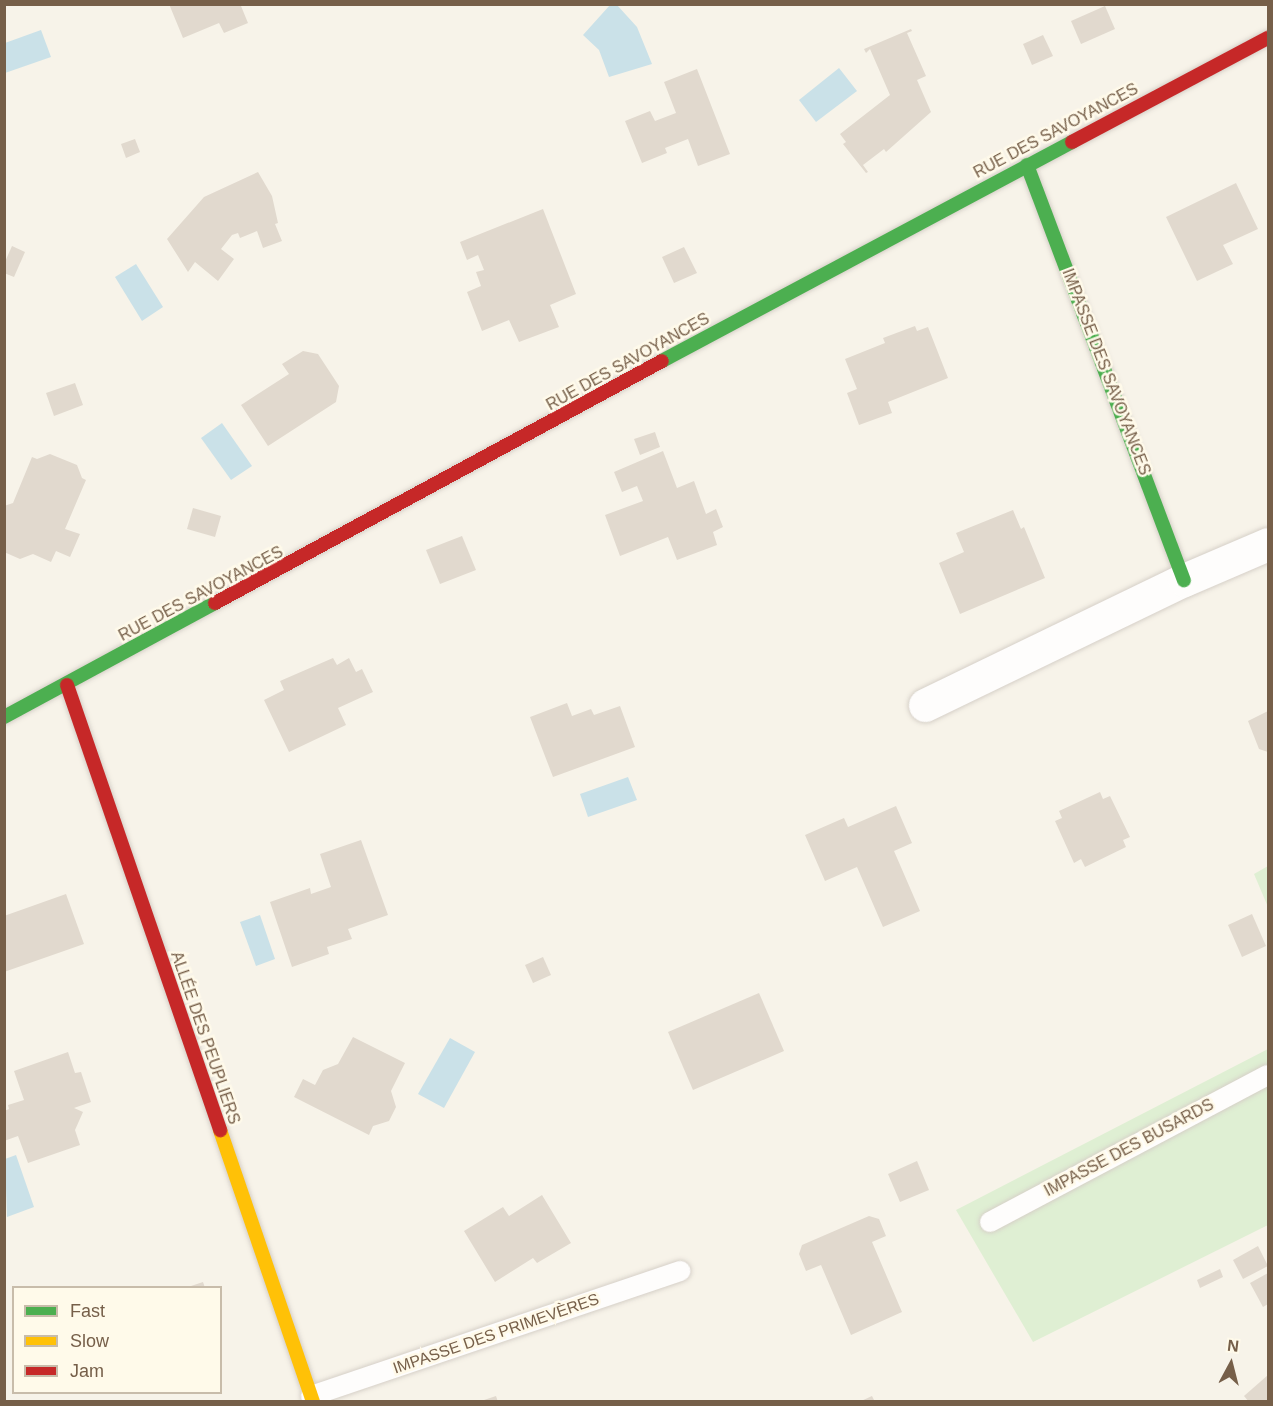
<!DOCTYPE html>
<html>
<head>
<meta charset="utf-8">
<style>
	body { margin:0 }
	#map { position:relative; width:1273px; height:1406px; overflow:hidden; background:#f7f3e9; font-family:Helvetica,sans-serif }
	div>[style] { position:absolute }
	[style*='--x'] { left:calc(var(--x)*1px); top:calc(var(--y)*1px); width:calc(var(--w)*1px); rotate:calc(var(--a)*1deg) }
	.green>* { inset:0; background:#dfefd3 }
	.water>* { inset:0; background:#cae1e8 }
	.building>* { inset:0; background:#e1d9ce }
	.roads { filter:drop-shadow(0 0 2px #d6d0c8) drop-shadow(0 0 2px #d6d0c8) }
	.lane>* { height:20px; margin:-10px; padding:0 10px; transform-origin:10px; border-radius:10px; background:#fefdfc }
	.street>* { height:33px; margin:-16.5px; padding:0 16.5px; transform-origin:16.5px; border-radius:16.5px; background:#fefdfc }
	.fast>* { height:14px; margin:-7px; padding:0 7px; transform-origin:7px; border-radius:7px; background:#4caf50 }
	.slow>* { height:14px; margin:-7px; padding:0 7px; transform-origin:7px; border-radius:7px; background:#ffc107 }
	.jam>* { height:14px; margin:-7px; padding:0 7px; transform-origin:7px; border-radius:7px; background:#c62828 }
	span { translate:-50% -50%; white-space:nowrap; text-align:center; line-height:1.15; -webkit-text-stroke:5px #fffaea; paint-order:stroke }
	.street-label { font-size:16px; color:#765f49 }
	.frame { position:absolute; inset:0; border:6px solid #765f49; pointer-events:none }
	.legend { position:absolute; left:12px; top:1286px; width:210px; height:108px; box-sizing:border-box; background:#fffaea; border:2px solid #c8bcaa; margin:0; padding:8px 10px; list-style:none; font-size:18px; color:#765f49 }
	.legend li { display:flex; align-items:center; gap:12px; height:30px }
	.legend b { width:30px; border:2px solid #c8bcaa }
	.north { position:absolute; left:1201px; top:1334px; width:60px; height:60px; -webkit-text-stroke:4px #fffaea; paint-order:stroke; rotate:7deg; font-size:16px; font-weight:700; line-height:24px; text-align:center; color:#765f49 }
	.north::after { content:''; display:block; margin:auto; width:21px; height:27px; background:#765f49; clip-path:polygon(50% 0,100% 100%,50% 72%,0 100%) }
</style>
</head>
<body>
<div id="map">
	<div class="green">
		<div style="clip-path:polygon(1268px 866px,1268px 907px,1254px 874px)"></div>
		<div style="clip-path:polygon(1268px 1049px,1268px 1225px,1033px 1342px,956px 1210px)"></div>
	</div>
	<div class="water">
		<div style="clip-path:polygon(610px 5px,617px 5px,637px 27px,652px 64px,609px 77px,599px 50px,583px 35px)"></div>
		<div style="clip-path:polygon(41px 30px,51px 57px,5px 73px,5px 43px)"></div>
		<div style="clip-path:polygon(839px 68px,857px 91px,816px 122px,799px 100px)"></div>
		<div style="clip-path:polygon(136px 264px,163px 307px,142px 321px,115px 277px)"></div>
		<div style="clip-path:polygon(222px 423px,252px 466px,231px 480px,201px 438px)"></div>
		<div style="clip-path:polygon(628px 777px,637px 800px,588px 817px,580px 794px)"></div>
		<div style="clip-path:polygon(260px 915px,275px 959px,256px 966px,240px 922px)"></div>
		<div style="clip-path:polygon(450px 1038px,475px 1052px,444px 1108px,418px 1094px)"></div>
		<div style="clip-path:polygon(16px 1155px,34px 1207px,7px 1217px,5px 1159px)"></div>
	</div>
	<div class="building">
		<div style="clip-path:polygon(169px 4px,245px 4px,241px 6px,248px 23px,224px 33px,219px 23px,183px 38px)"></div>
		<div style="clip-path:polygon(1105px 6px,1115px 29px,1081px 44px,1071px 21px)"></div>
		<div style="clip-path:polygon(911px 29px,912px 31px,907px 33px,926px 76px,917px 80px,931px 112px,886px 152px,884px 149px,863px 165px,868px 172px,866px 173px,843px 144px,846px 142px,840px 134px,890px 95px,870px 49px,866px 53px,864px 49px)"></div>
		<div style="clip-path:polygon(1043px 35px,1053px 56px,1032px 65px,1023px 44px)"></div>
		<div style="clip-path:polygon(697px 69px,730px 154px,698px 166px,688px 139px,665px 148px,667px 153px,642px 163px,625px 121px,650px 111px,655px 121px,676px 113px,664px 82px)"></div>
		<div style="clip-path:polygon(135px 139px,140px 152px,126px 158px,121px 144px)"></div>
		<div style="clip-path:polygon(258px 172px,272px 196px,278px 223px,275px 224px,282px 241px,263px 248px,257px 231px,240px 238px,238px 233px,232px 235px,221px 249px,234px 259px,218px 281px,195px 262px,188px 272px,167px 239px,204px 197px)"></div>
		<div style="clip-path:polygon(1236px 183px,1258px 229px,1223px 245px,1233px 264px,1197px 281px,1166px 217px)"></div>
		<div style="clip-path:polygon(543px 209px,576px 294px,550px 305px,559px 327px,519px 342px,509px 320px,482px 331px,467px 292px,481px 286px,476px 272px,484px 270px,478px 255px,467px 260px,460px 242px)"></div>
		<div style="clip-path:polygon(12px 246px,25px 252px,14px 277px,4px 273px,4px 264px)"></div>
		<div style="clip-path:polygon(684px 247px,697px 273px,674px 283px,662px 257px)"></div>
		<div style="clip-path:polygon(915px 326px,917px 331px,928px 327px,948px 378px,888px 402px,892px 413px,859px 425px,847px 393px,857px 389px,845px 359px,885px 343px,883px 338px)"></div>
		<div style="clip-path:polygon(303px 351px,318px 354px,339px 386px,336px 402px,268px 446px,241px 405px,289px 374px,282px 364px)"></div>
		<div style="clip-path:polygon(75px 383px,83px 405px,54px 416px,46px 393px)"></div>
		<div style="clip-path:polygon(655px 432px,660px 447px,640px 455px,634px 439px)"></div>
		<div style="clip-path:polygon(663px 451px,677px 488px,694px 481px,706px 514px,716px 509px,723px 527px,713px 532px,717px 545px,677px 560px,668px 537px,620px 556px,605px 515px,643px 501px,637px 486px,622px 492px,614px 472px)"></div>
		<div style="clip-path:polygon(50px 454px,77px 465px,82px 478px,86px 480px,65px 529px,80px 534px,70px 557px,56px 551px,51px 562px,33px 554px,20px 559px,4px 552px,4px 506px,13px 503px,32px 457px,37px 459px)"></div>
		<div style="clip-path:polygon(193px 508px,221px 516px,215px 537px,187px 529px)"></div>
		<div style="clip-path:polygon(1013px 510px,1021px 529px,1024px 527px,1045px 578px,960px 614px,939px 563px,964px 552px,956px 533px)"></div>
		<div style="clip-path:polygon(462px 536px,476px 570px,440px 584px,426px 550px)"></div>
		<div style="clip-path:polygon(333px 658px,337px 665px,349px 658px,356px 672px,362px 669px,373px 692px,338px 708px,346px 725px,289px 752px,264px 700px,284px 690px,280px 681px)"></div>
		<div style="clip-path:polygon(567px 703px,572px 716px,591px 709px,594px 715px,620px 706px,635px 747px,553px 777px,530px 717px)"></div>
		<div style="clip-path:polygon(1268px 711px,1268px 752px,1259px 749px,1248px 721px)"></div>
		<div style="clip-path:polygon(1100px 792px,1103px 799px,1110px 796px,1130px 837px,1123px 840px,1126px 847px,1085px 867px,1081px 859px,1074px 863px,1055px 821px,1062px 818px,1059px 811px)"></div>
		<div style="clip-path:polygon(896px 806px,912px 843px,894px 851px,920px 911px,883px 927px,857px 867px,825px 881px,805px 835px,844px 818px,848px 827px)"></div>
		<div style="clip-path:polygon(361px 840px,388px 915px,348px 929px,352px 939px,327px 947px,329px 954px,292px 967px,270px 902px,310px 888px,311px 894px,331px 887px,320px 854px)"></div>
		<div style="clip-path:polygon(66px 894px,84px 944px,4px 972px,4px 916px)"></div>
		<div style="clip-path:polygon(1252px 914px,1266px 946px,1242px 957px,1228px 925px)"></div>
		<div style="clip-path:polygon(543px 957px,551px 975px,533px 983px,525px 965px)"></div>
		<div style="clip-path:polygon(759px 993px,784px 1051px,693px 1090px,668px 1032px)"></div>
		<div style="clip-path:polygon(353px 1037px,405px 1063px,391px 1091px,396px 1107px,389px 1121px,373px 1126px,369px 1135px,294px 1097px,303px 1079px,315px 1085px,323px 1070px,338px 1064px)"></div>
		<div style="clip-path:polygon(68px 1052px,75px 1073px,81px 1072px,91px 1102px,74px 1108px,83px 1112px,75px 1130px,80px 1145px,28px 1163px,18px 1136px,4px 1141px,4px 1111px,9px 1109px,8px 1105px,24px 1100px,14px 1071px)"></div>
		<div style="clip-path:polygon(917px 1161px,929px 1190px,900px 1202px,888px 1174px)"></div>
		<div style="clip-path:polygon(542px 1195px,571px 1243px,537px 1263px,533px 1258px,495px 1282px,464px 1231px,503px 1207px,509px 1216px)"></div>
		<div style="clip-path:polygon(869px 1216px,879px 1219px,886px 1236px,872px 1242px,902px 1312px,851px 1335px,821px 1265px,806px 1271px,799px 1254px,802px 1245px)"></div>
		<div style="clip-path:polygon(1258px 1246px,1268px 1266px,1243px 1279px,1233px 1260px)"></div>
		<div style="clip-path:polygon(1220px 1269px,1223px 1277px,1200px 1288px,1197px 1280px)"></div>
		<div style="clip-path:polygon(1268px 1273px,1268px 1304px,1263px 1307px,1250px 1283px)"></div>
		<div style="clip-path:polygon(203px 1282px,205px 1288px,188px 1288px,188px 1287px)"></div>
		<div style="clip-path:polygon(1268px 1375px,1268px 1402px,1249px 1402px,1244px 1396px)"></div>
		<div style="clip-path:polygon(496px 1396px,498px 1402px,481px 1402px,481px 1401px)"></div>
		<div style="clip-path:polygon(872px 1396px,875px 1402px,859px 1402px)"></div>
	</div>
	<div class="roads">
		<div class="lane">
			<div style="--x:990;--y:1222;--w:314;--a:-27.9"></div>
			<div style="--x:311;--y:1396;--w:390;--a:-18.7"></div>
		</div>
		<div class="street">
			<div style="--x:925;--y:705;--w:288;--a:-25.8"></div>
			<div style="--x:1184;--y:580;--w:91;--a:-23.2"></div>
		</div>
		<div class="fast">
			<div style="--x:1027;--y:165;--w:444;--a:69.3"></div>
			<div style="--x:662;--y:361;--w:465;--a:-28.1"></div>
			<div style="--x:4;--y:717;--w:240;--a:-28.4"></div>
		</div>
		<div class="slow">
			<div style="--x:220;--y:1130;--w:287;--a:71.1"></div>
		</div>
		<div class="jam">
			<div style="--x:1072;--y:142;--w:222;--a:-28"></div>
			<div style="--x:215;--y:603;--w:508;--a:-28.43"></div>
			<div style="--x:67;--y:685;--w:471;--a:71"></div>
		</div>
	</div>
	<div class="street-label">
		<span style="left:1056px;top:131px;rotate:-28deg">RUE DES SAVOYANCES</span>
		<span style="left:628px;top:362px;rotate:-29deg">RUE DES SAVOYANCES</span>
		<span style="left:1106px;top:372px;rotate:69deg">IMPASSE DES SAVOYANCES</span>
		<span style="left:201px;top:594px;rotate:-28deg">RUE DES SAVOYANCES</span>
		<span style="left:205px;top:1038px;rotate:71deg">ALLÉE DES PEUPLIERS</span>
		<span style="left:1129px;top:1148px;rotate:-28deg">IMPASSE DES BUSARDS</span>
		<span style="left:496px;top:1334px;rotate:-19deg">IMPASSE DES PRIMEVÈRES</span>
	</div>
	<div class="frame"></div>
	<ul class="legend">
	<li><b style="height:8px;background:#4caf50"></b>Fast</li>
	<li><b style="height:8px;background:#ffc107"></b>Slow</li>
	<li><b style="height:8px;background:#c62828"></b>Jam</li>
	</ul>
	<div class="north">N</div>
</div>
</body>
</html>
